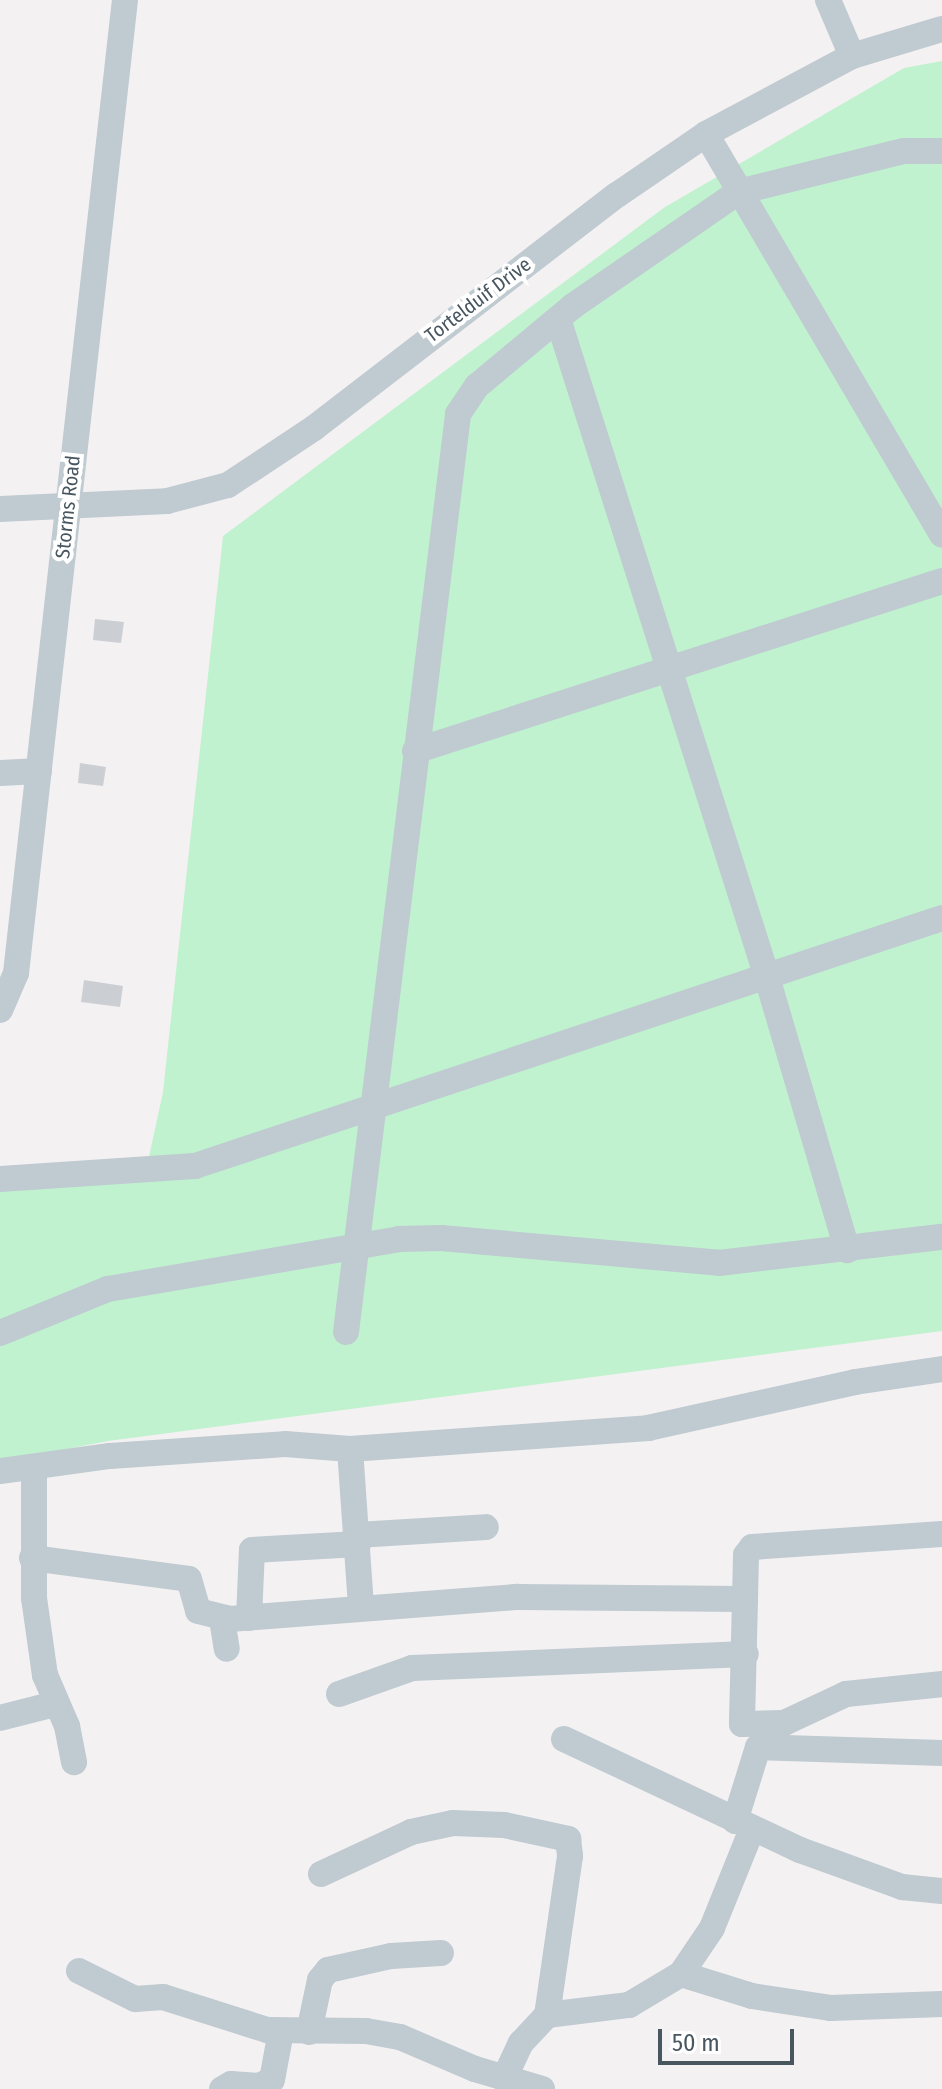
<!DOCTYPE html>
<html>
<head>
<meta charset="utf-8">
<style>
	body { margin:0 }
	#map { position:relative; width:942px; height:2089px; overflow:hidden; background:#f4f1f2; font-family:"Fira Sans Condensed",sans-serif }
	div>[style] { position:absolute }
	[style*='--x'] { left:calc(var(--x)*1px); top:calc(var(--y)*1px); width:calc(var(--w)*1px); rotate:calc(var(--a)*1deg) }
	.green>* { inset:0; background:#c0f2cf }
	.building>* { inset:0; background:#cbcfd4 }
	.minor>* { height:26px; margin:-13px; padding:0 13px; transform-origin:13px; border-radius:13px; background:#bfcad1 }
	span { translate:-50% -50%; white-space:nowrap; text-align:center; line-height:1.15; -webkit-text-stroke:8px #fff; paint-order:stroke }
	.street-label { font-size:20px; color:#485660 }
	.scale { position:absolute; left:658px; top:2029px; width:136px; height:36px; box-sizing:border-box; border:4px solid #485660; border-top:0; padding-left:10px; font-size:24px; line-height:28px; white-space:nowrap; color:#485660; -webkit-text-stroke:6px #fff; paint-order:stroke }
</style>
</head>
<body>
<div id="map">
	<div class="green">
		<div style="clip-path:polygon(942px 61px,942px 1331px,108px 1441px,0 1462px,0 1180px,147px 1166px,163px 1092px,223px 536px,665px 207px,904px 68px)"></div>
	</div>
	<div class="building">
		<div style="clip-path:polygon(95px 619px,124px 622px,121px 643px,93px 640px)"></div>
		<div style="clip-path:polygon(80px 763px,106px 767px,103px 786px,78px 783px)"></div>
		<div style="clip-path:polygon(84px 980px,123px 986px,120px 1007px,81px 1002px)"></div>
	</div>
	<div class="minor">
		<div style="--x:828;--y:0;--w:61;--a:66.8"></div>
		<div style="--x:706;--y:134;--w:465;--a:59.5"></div>
		<div style="--x:558;--y:319;--w:687;--a:72.38"></div>
		<div style="--x:766;--y:974;--w:288;--a:73.6"></div>
		<div style="--x:0;--y:509;--w:167;--a:-2.7"></div>
		<div style="--x:167;--y:501;--w:63;--a:-14.7"></div>
		<div style="--x:228;--y:485;--w:103;--a:-33.5"></div>
		<div style="--x:314;--y:428;--w:382;--a:-37.6"></div>
		<div style="--x:617;--y:195;--w:108;--a:-34.4"></div>
		<div style="--x:706;--y:134;--w:166;--a:-28.1"></div>
		<div style="--x:852;--y:56;--w:94;--a:-16.7"></div>
		<div style="--x:415;--y:751;--w:554;--a:-17.88"></div>
		<div style="--x:0;--y:773;--w:39;--a:-3"></div>
		<div style="--x:0;--y:1010;--w:40;--a:-66.6"></div>
		<div style="--x:16;--y:973;--w:979;--a:-83.61"></div>
		<div style="--x:0;--y:1179;--w:195;--a:-3.8"></div>
		<div style="--x:195;--y:1166;--w:787;--a:-18.37"></div>
		<div style="--x:346;--y:1332;--w:925;--a:-83.04"></div>
		<div style="--x:458;--y:414;--w:34;--a:-56"></div>
		<div style="--x:477;--y:386;--w:125;--a:-39.8"></div>
		<div style="--x:573;--y:306;--w:201;--a:-34.6"></div>
		<div style="--x:738;--y:192;--w:171;--a:-13.9"></div>
		<div style="--x:904;--y:151;--w:38;--a:0"></div>
		<div style="--x:0;--y:1333;--w:117;--a:-22.2"></div>
		<div style="--x:108;--y:1289;--w:295;--a:-9.7"></div>
		<div style="--x:399;--y:1239;--w:42;--a:-1.4"></div>
		<div style="--x:441;--y:1238;--w:279;--a:5.1"></div>
		<div style="--x:719;--y:1263;--w:225;--a:-6.7"></div>
		<div style="--x:350;--y:1449;--w:159;--a:86"></div>
		<div style="--x:34;--y:1469;--w:129;--a:90"></div>
		<div style="--x:34;--y:1598;--w:78;--a:81.9"></div>
		<div style="--x:45;--y:1675;--w:56;--a:66.7"></div>
		<div style="--x:67;--y:1726;--w:37;--a:79"></div>
		<div style="--x:0;--y:1471;--w:111;--a:-7.8"></div>
		<div style="--x:110;--y:1456;--w:175;--a:-3.9"></div>
		<div style="--x:285;--y:1444;--w:65;--a:4.4"></div>
		<div style="--x:350;--y:1449;--w:299;--a:-4"></div>
		<div style="--x:648;--y:1428;--w:212;--a:-12.5"></div>
		<div style="--x:855;--y:1382;--w:88;--a:-8.5"></div>
		<div style="--x:357;--y:1535;--w:129;--a:-3.5"></div>
		<div style="--x:32;--y:1558;--w:158;--a:7.6"></div>
		<div style="--x:189;--y:1579;--w:33;--a:74"></div>
		<div style="--x:198;--y:1611;--w:33;--a:14"></div>
		<div style="--x:230;--y:1619;--w:289;--a:-4.4"></div>
		<div style="--x:518;--y:1597;--w:227;--a:0.5"></div>
		<div style="--x:745;--y:1599;--w:44;--a:-88.7"></div>
		<div style="--x:746;--y:1555;--w:10;--a:-53"></div>
		<div style="--x:752;--y:1547;--w:190;--a:-3.9"></div>
		<div style="--x:745;--y:1599;--w:125;--a:91.4"></div>
		<div style="--x:742;--y:1724;--w:42;--a:-1.4"></div>
		<div style="--x:784;--y:1723;--w:68;--a:-25.1"></div>
		<div style="--x:846;--y:1694;--w:97;--a:-5.9"></div>
		<div style="--x:249;--y:1618;--w:68;--a:-87.5"></div>
		<div style="--x:252;--y:1550;--w:106;--a:-3.2"></div>
		<div style="--x:222;--y:1619;--w:30;--a:81"></div>
		<div style="--x:339;--y:1694;--w:77;--a:-19.6"></div>
		<div style="--x:412;--y:1668;--w:334;--a:-2.4"></div>
		<div style="--x:0;--y:1718;--w:57;--a:-14.3"></div>
		<div style="--x:564;--y:1739;--w:261;--a:25.2"></div>
		<div style="--x:800;--y:1850;--w:109;--a:19.9"></div>
		<div style="--x:902;--y:1887;--w:40;--a:5.7"></div>
		<div style="--x:735;--y:1821;--w:77;--a:-72.7"></div>
		<div style="--x:758;--y:1747;--w:184;--a:1.9"></div>
		<div style="--x:321;--y:1874;--w:99;--a:-25"></div>
		<div style="--x:411;--y:1832;--w:43;--a:-12.1"></div>
		<div style="--x:453;--y:1823;--w:51;--a:2.2"></div>
		<div style="--x:504;--y:1825;--w:66;--a:12.3"></div>
		<div style="--x:568;--y:1839;--w:17;--a:83"></div>
		<div style="--x:570;--y:1856;--w:161;--a:98.2"></div>
		<div style="--x:79;--y:1971;--w:63;--a:26.6"></div>
		<div style="--x:135;--y:1999;--w:28;--a:-4"></div>
		<div style="--x:163;--y:1997;--w:109;--a:17.6"></div>
		<div style="--x:267;--y:2030;--w:99;--a:0.6"></div>
		<div style="--x:366;--y:2031;--w:35;--a:10"></div>
		<div style="--x:400;--y:2037;--w:82;--a:23.1"></div>
		<div style="--x:475;--y:2069;--w:70;--a:16.6"></div>
		<div style="--x:681;--y:1974;--w:74;--a:17.2"></div>
		<div style="--x:752;--y:1996;--w:79;--a:8.7"></div>
		<div style="--x:830;--y:2008;--w:112;--a:-2"></div>
		<div style="--x:309;--y:2032;--w:53;--a:-78.1"></div>
		<div style="--x:320;--y:1980;--w:13;--a:-51"></div>
		<div style="--x:328;--y:1970;--w:65;--a:-12.5"></div>
		<div style="--x:391;--y:1956;--w:50;--a:-3.4"></div>
		<div style="--x:504;--y:2079;--w:40;--a:-65"></div>
		<div style="--x:521;--y:2043;--w:38;--a:-47"></div>
		<div style="--x:547;--y:2015;--w:83;--a:-7"></div>
		<div style="--x:629;--y:2005;--w:61;--a:-30.8"></div>
		<div style="--x:681;--y:1974;--w:55;--a:-56"></div>
		<div style="--x:712;--y:1928;--w:107;--a:-68"></div>
		<div style="--x:222;--y:2089;--w:10;--a:-29"></div>
		<div style="--x:231;--y:2084;--w:28;--a:4"></div>
		<div style="--x:259;--y:2086;--w:14;--a:-25"></div>
		<div style="--x:272;--y:2080;--w:50;--a:-79.6"></div>
	</div>
	<div class="street-label">
		<span style="left:478px;top:300px;rotate:-37deg">Tortelduif Drive</span>
		<span style="left:68px;top:507px;rotate:-84deg">Storms Road</span>
	</div>
	<div class="scale">50 m</div>
</div>
</body>
</html>
